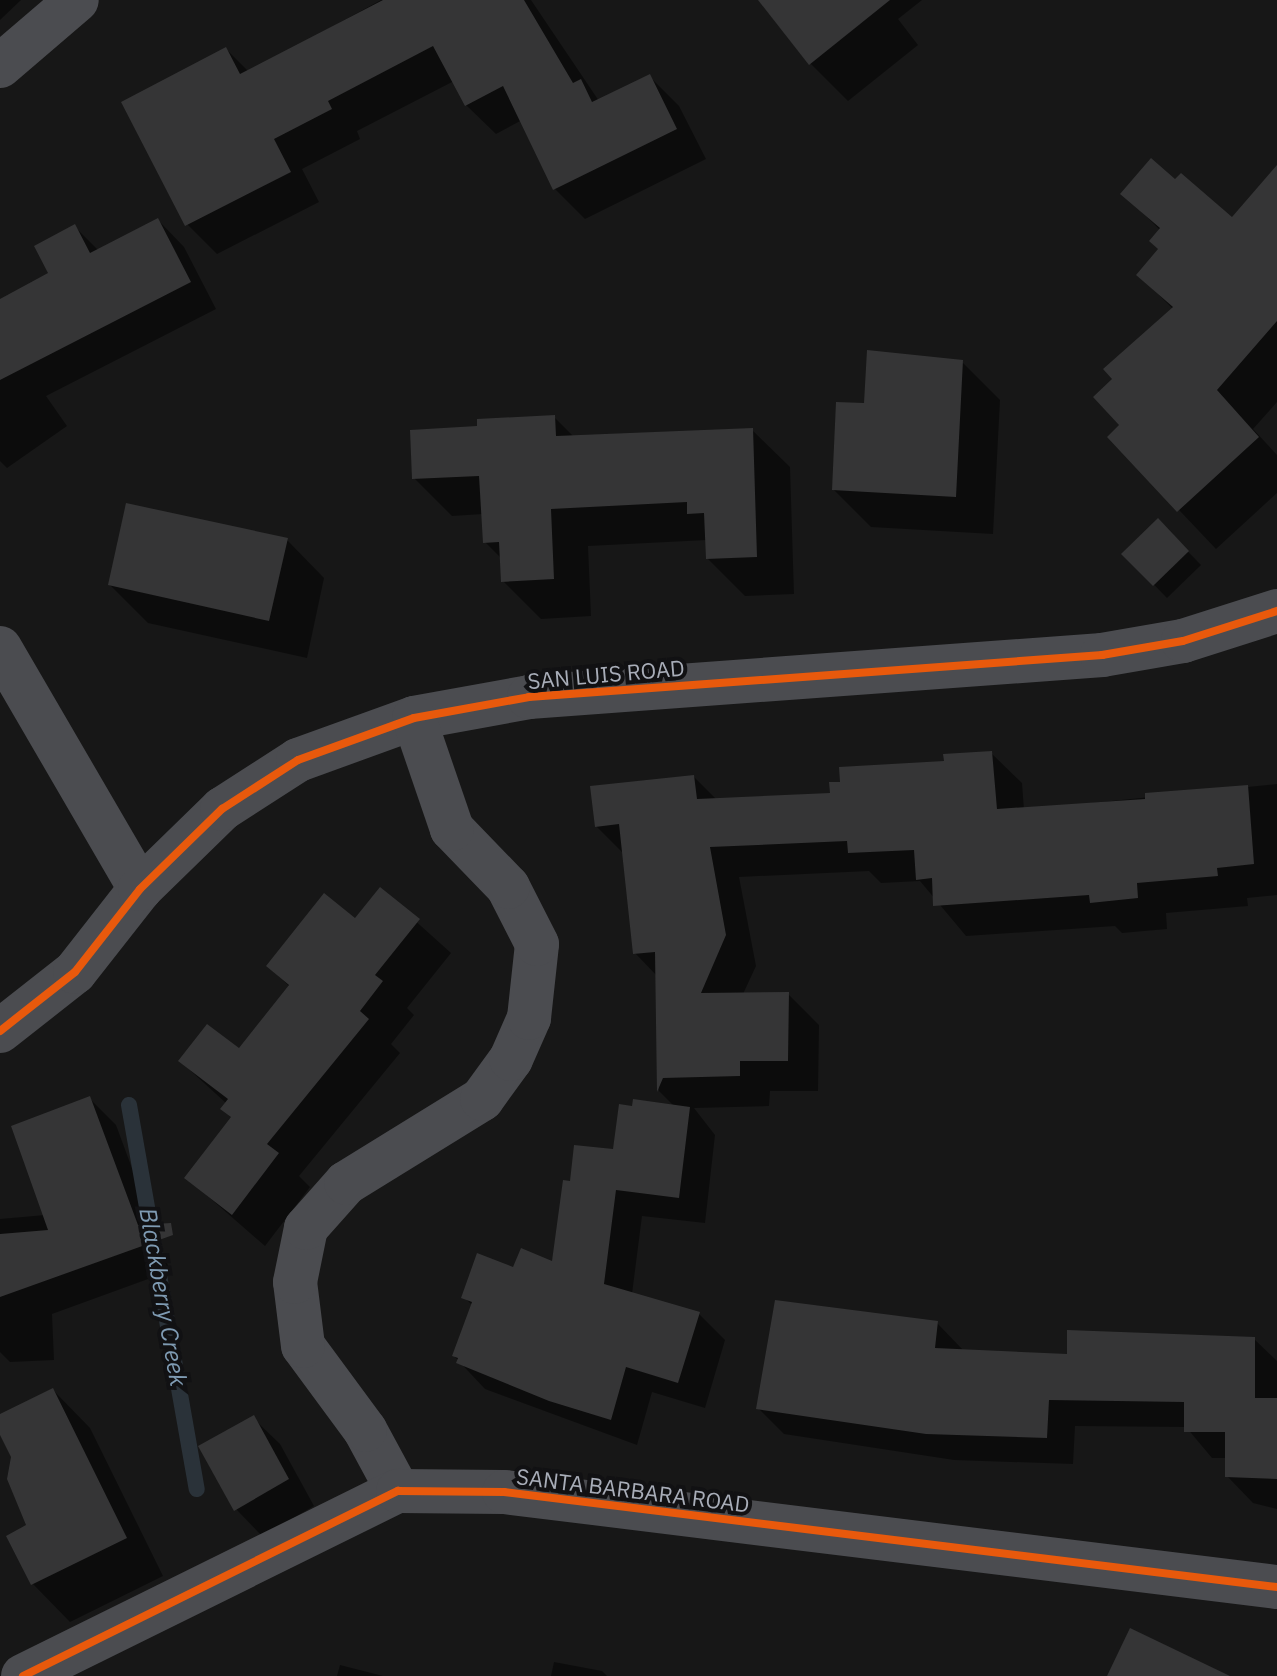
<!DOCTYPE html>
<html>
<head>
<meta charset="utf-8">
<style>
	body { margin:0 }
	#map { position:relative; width:1277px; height:1676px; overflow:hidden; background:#171717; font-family:"IBM Plex Sans",sans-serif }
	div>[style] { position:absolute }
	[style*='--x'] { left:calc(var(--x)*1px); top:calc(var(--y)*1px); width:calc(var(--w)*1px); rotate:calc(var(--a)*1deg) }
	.shadow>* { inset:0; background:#0007 }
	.stream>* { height:16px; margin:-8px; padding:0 8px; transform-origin:8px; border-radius:8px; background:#2a3239 }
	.building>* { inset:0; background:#353536 }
	.street>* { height:44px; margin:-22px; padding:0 22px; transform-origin:22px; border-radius:22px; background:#4b4c50 }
	.cycleway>* { height:8px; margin:-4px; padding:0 4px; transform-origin:4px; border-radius:4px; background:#e8590c }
	span { translate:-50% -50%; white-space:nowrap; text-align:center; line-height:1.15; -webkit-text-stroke:8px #111113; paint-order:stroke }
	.street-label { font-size:22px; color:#a8adb8 }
	.water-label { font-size:24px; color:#7f9bb3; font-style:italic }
</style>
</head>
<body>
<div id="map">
	<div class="shadow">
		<div style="clip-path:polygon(0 0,21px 0,0 20px)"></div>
		<div style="clip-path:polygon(381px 0,531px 0,599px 101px,649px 76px,679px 106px,706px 159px,585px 219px,555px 189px,522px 120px,496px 134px,466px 105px,454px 81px,357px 131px,360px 139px,302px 169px,319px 202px,217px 254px,187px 224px,226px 49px,249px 72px)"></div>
		<div style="clip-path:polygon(793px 0,922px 0,898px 19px,918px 45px,848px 101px,810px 63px)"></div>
		<div style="clip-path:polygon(1277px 171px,1277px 402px,1253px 429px,1277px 455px,1277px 493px,1216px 549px,1110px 437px,1122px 426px,1115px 379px,1173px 309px,1139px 275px,1160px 250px,1160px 230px,1123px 193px,1175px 182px,1232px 220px)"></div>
		<div style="clip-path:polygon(158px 220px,184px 247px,216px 309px,46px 396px,67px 426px,7px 468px,0 461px,0 301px,50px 274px,75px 227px,99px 251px)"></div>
		<div style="clip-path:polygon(962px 362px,1000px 400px,993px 534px,871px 527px,834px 490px,866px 405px)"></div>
		<div style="clip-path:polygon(554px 417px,574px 437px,752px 430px,790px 467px,794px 594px,745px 596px,708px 559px,707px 540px,588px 546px,591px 616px,541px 619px,503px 581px,502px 559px,485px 542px,483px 514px,452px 516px,414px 478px,479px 428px)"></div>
		<div style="clip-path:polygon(1158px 521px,1201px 565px,1167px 598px,1124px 554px)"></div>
		<div style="clip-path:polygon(287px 540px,324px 578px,307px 658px,148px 623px,110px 585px)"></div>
		<div style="clip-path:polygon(991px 753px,1022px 783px,1024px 810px,1277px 784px,1277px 895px,1247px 898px,1248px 906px,1166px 913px,1167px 929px,1122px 933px,1115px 926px,966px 936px,920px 881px,881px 883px,869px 871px,739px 877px,756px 966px,743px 994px,788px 994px,819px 1025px,818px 1091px,770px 1091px,769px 1106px,694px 1108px,715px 1135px,705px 1223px,642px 1216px,632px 1294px,699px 1314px,725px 1340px,705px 1408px,652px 1392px,637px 1445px,485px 1389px,454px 1356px,473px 1306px,464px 1297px,514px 1270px,554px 1264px,572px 1183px,675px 1107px,659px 1091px,657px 976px,635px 953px,624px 854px,596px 826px,694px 777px,717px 800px,832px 795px)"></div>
		<div style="clip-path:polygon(381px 890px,451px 953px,407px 1008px,414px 1015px,391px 1044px,400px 1053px,299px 1176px,310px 1187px,265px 1246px,187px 1178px,233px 1118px,227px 1104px,180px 1061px,239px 1051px,290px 987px,268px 966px,355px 921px)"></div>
		<div style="clip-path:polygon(90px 1099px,116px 1125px,170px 1271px,52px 1314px,54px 1360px,10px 1362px,0 1352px,0 1219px,45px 1215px)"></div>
		<div style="clip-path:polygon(937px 1323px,963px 1350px,1069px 1356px,1254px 1339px,1277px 1361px,1277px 1509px,1253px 1503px,1227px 1476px,1227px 1458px,1212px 1458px,1186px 1427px,1075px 1426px,1073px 1464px,954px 1460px,784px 1434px,758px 1408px)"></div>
		<div style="clip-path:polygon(53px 1390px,90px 1428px,163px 1576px,70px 1622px,33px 1584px,29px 1526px,13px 1457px,0 1431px,0 1416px)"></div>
		<div style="clip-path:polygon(253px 1418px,280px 1444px,314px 1506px,262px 1536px,236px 1509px)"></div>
		<div style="clip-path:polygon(554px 1662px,602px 1671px,607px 1676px,551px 1676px)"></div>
		<div style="clip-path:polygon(340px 1665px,383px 1676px,337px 1676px)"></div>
	</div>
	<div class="stream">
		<div style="--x:129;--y:1105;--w:390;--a:80"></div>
	</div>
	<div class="building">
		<div style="clip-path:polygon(383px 0,524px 0,573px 83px,581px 79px,592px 102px,650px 74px,677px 129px,553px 190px,503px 86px,465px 106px,433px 46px,328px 101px,332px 109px,274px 139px,291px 172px,185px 226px,121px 102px,226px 47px,240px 74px)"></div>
		<div style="clip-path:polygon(758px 0,890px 0,809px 65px)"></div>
		<div style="clip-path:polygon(1151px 158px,1175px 179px,1181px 173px,1232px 217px,1277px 165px,1277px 321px,1217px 390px,1259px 437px,1177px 512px,1107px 437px,1119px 425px,1093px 397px,1112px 379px,1103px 369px,1173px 307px,1136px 275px,1158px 249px,1149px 241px,1160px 228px,1120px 194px)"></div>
		<div style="clip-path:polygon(158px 218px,191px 282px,0 380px,0 299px,48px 273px,34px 246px,75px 224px,90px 253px)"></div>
		<div style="clip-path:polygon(867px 350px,963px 360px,956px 497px,832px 490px,836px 402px,864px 403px)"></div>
		<div style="clip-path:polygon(555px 415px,556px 436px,753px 428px,757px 557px,706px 559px,704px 513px,687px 514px,687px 502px,551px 509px,554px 579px,501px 582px,499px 542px,483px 543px,479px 476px,412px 479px,410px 430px,477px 426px,477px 419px)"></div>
		<div style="clip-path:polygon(126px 503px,288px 538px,269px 621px,108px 585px)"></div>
		<div style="clip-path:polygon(1158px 518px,1189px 551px,1153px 586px,1121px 554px)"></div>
		<div style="clip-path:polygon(992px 751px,997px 809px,1145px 799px,1145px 793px,1248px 785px,1254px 864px,1217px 868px,1218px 876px,1137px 883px,1138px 898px,1090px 903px,1089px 895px,933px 906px,932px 878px,916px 880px,914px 850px,848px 853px,847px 841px,710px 847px,726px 935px,701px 993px,789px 992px,788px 1061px,740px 1061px,740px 1076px,663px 1078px,657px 1092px,655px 952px,633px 954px,619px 824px,595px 827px,590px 786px,694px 775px,697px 799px,830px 793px,829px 782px,840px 782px,839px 767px,944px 761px,943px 754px)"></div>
		<div style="clip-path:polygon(380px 887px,420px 919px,375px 975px,383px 981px,360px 1011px,369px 1019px,267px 1144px,279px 1153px,232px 1215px,184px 1178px,231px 1117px,220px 1109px,228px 1099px,178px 1061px,207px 1024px,239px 1048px,289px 985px,266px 966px,324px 893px,355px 918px)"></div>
		<div style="clip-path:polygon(90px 1096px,138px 1225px,171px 1223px,173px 1235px,0 1297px,0 1234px,48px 1230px,11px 1126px)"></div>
		<div style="clip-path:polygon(633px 1099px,690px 1107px,679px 1198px,616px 1190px,604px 1284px,700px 1312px,678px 1383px,626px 1367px,611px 1420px,549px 1401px,456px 1363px,458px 1358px,452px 1356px,472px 1302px,461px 1298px,477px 1253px,513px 1267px,521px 1248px,552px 1261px,563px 1180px,570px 1181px,574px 1145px,613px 1149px,619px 1104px,632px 1106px)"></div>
		<div style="clip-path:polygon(775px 1300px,938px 1321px,935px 1348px,1067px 1354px,1067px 1330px,1255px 1337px,1255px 1398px,1277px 1398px,1277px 1479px,1225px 1477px,1225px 1432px,1184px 1432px,1184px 1402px,1049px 1400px,1047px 1438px,926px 1434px,756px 1409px)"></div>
		<div style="clip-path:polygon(53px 1388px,127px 1538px,31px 1585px,6px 1536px,26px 1525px,7px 1479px,11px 1457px,0 1435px,0 1414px)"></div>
		<div style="clip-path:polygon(254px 1415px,289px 1479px,234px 1511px,198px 1446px)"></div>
		<div style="clip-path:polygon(1130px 1628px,1230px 1676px,1107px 1676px)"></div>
	</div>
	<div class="street">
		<div style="--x:0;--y:66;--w:101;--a:-40.6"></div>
		<div style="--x:0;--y:648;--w:279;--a:59.8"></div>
		<div style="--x:0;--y:1031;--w:95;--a:-38.2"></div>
		<div style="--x:75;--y:972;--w:105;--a:-51.9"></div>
		<div style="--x:140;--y:889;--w:115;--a:-44.3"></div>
		<div style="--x:222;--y:809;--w:90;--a:-32.8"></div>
		<div style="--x:298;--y:760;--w:123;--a:-19.9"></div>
		<div style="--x:414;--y:718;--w:117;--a:-10.3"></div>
		<div style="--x:529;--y:697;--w:575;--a:-4.19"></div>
		<div style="--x:1102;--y:655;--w:82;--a:-9.8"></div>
		<div style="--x:1183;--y:641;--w:99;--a:-17.7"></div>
		<div style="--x:398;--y:1491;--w:69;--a:-118.4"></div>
		<div style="--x:365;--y:1430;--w:104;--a:-126.4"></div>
		<div style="--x:303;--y:1346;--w:64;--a:-97.1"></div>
		<div style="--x:295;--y:1282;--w:55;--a:-78.5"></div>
		<div style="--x:306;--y:1228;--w:60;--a:-48.4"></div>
		<div style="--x:346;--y:1183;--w:160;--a:-31.7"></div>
		<div style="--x:482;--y:1099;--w:49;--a:-54.1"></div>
		<div style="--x:511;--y:1059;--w:45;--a:-66.3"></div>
		<div style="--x:529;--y:1018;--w:74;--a:-83.8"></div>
		<div style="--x:537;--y:944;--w:64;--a:-117"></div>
		<div style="--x:508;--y:887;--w:81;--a:-134"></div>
		<div style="--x:452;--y:829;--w:117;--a:-108.9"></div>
		<div style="--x:23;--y:1676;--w:418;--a:-26.3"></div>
		<div style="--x:398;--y:1491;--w:106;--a:0.5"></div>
		<div style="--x:504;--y:1492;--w:779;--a:7.01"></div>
	</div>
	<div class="cycleway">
		<div style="--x:0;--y:1031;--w:95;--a:-38.2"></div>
		<div style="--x:75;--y:972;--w:105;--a:-51.9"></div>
		<div style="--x:140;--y:889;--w:115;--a:-44.3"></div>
		<div style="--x:222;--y:809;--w:90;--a:-32.8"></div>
		<div style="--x:298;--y:760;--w:123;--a:-19.9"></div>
		<div style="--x:414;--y:718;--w:117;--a:-10.3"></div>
		<div style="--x:529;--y:697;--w:575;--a:-4.19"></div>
		<div style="--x:1102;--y:655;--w:82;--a:-9.8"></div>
		<div style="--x:1183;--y:641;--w:99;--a:-17.7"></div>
		<div style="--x:23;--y:1676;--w:418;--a:-26.3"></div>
		<div style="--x:398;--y:1491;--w:106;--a:0.5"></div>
		<div style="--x:504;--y:1492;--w:779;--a:7.01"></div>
	</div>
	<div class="street-label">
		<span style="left:606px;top:674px;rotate:-5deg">SAN LUIS ROAD</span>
		<span style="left:633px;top:1490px;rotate:7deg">SANTA BARBARA ROAD</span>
	</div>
	<div class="water-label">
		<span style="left:163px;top:1297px;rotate:80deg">Blackberry Creek</span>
	</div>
</div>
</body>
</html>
